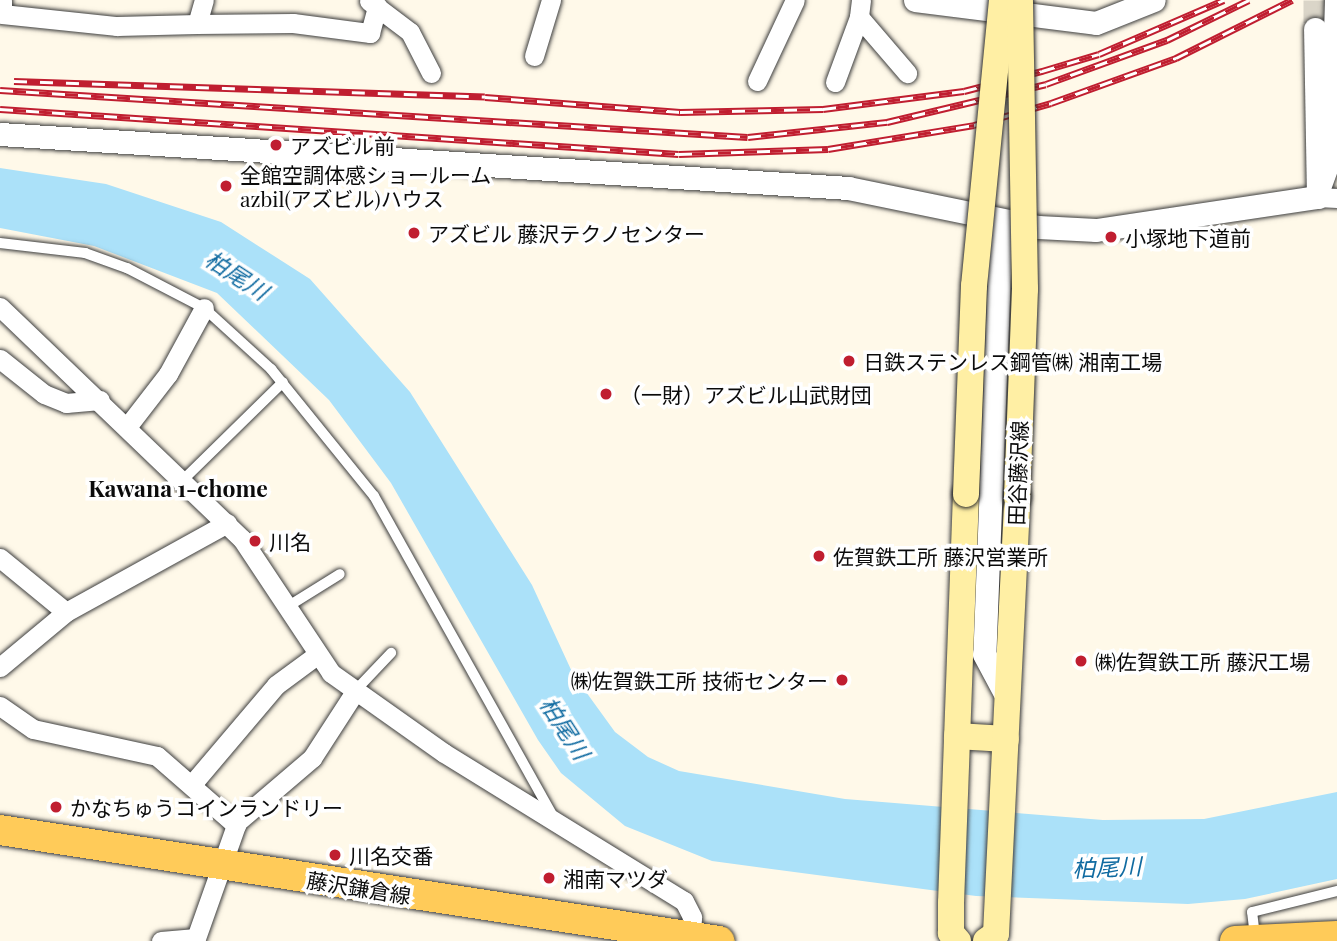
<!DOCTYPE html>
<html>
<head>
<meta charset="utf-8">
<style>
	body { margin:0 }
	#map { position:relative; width:1337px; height:941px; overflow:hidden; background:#fff9e9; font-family:"Playfair Display","Noto Sans JP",serif }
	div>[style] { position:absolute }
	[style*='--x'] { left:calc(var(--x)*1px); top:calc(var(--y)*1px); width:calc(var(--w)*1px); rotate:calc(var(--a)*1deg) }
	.water>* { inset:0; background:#abe1f9 }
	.tertiary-tunnel>* { height:23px; margin-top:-11.5px; transform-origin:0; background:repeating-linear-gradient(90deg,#dad5c8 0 23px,transparent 0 34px) }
	.roads { filter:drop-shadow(0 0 2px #3e3e3e) drop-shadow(0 0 2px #3e3e3e) }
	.service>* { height:10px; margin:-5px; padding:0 5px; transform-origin:5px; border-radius:5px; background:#fff }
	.minor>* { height:19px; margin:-9.5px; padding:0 9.5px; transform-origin:9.5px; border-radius:9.5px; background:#fff }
	.tertiary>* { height:23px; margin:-11.5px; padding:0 11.5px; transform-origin:11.5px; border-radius:11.5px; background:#fff }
	.secondary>* { height:26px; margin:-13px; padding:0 13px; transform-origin:13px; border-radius:13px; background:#ffefa4 }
	.primary>* { height:30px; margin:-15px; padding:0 15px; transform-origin:15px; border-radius:15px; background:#ffcb59 }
	.rail>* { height:7px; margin-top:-3.5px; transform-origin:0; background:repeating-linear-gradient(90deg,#fff 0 13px,#c01e30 0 26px); box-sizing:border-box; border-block:2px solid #c01e30 }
	.bridges { filter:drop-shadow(0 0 2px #2d2d2d) drop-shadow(0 0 2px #2d2d2d) }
	.secondary-bridge>* { height:26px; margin:-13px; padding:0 13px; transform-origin:13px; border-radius:13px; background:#ffefa4 }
	.dots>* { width:19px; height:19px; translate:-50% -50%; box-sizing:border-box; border:4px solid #fff; border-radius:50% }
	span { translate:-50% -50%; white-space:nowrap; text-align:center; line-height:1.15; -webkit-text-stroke:7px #fff; paint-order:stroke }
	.poi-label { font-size:21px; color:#0b0b0b }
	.left { translate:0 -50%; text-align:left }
	.right { translate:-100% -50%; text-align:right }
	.street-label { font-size:21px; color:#0b0b0b }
	.water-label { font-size:23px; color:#106ba1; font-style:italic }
	.neighbourhood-label { font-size:23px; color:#0b0b0b; font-weight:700 }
</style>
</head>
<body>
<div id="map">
	<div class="water">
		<div style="clip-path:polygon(0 168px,106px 184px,221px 222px,310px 279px,410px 392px,532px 585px,573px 674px,615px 732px,648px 757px,679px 771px,845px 799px,1103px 820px,1204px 819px,1337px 792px,1337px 879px,1245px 899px,1188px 904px,976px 896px,712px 861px,625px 826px,561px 773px,538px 740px,391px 483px,329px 400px,217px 293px,94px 246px,0 228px)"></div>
	</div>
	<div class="tertiary-tunnel">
		<div style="--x:1315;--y:0;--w:29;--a:90"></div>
	</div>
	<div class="roads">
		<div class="service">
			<div style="--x:0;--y:243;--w:86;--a:6.7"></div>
			<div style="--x:85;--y:253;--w:45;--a:19.7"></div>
			<div style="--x:127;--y:268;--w:87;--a:27.5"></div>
			<div style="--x:204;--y:308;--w:91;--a:42.3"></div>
			<div style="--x:271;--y:369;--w:164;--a:51"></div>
			<div style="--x:374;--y:496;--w:364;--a:60.8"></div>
			<div style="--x:185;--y:478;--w:137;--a:-44.4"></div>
			<div style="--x:287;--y:607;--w:62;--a:-31.9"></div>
			<div style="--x:354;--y:692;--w:54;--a:-46.5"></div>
			<div style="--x:1255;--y:936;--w:24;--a:-97"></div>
			<div style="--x:1252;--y:912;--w:88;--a:-13.9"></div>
		</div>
		<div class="minor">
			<div style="--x:2;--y:0;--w:14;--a:90"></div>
			<div style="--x:2;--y:14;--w:116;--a:6"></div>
			<div style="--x:117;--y:26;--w:80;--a:-1.4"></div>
			<div style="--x:197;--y:24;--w:25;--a:-74"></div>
			<div style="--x:861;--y:0;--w:17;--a:97"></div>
			<div style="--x:859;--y:17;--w:74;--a:49.4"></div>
			<div style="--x:1334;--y:0;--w:166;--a:91.7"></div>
			<div style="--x:1329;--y:166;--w:33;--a:110"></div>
			<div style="--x:1318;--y:197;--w:19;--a:3"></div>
			<div style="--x:369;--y:1;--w:51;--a:37.1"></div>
			<div style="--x:410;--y:32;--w:46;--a:62.9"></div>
			<div style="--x:197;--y:24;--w:96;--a:-0.6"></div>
			<div style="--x:293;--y:23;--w:78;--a:7.4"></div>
			<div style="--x:370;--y:33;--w:28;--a:-75"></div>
			<div style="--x:534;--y:56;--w:59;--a:-73.1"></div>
			<div style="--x:757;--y:81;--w:89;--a:-64.9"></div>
			<div style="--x:835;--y:82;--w:69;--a:-69.7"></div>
			<div style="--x:0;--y:307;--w:335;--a:43.8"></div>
			<div style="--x:242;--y:539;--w:161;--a:56.4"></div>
			<div style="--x:331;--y:673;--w:138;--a:35.3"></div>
			<div style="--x:444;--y:753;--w:282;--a:31.7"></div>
			<div style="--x:684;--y:901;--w:18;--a:63"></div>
			<div style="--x:692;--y:917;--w:20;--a:93"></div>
			<div style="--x:0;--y:359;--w:56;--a:38.5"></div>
			<div style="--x:44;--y:394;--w:24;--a:22"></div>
			<div style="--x:66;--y:403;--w:34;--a:-5"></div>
			<div style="--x:127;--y:427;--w:67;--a:-52.3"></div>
			<div style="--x:168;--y:374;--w:75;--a:-61.4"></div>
			<div style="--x:0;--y:558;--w:85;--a:39.3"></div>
			<div style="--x:0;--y:667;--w:86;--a:-39.8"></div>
			<div style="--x:66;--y:612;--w:184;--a:-28.9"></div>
			<div style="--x:0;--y:706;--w:40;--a:34.9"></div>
			<div style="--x:33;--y:729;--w:127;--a:12.3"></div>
			<div style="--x:157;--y:756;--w:105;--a:41.1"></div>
			<div style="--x:193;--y:783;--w:128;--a:-49.7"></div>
			<div style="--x:276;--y:685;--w:47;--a:-36.4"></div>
			<div style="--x:161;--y:941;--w:35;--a:-5"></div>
			<div style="--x:196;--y:938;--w:123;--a:-70.5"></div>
			<div style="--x:237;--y:822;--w:99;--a:-40.5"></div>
			<div style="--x:312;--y:758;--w:77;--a:-57.1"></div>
		</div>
		<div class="tertiary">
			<div style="--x:915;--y:0;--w:182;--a:7.2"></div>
			<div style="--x:1096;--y:23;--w:62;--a:-21.6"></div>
			<div style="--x:0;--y:134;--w:850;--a:3.64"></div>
			<div style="--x:848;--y:188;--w:194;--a:11.6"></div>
			<div style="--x:1038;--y:227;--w:58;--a:3"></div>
			<div style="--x:1096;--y:230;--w:224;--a:-8.5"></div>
			<div style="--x:1318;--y:197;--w:168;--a:-91"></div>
			<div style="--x:1001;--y:221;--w:433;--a:92.2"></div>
			<div style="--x:984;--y:654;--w:51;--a:61.9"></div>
		</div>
		<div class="secondary">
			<div style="--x:957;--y:736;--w:49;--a:3.5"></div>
			<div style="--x:958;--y:941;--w:11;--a:-131"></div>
			<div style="--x:951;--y:933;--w:30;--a:-90"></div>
			<div style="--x:951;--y:903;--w:409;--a:-87.9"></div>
			<div style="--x:986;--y:941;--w:12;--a:-35"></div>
			<div style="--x:996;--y:934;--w:438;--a:-87.2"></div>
		</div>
		<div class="primary">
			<div style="--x:0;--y:830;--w:728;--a:8.78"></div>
			<div style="--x:1235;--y:941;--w:102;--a:-2.8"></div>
		</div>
	</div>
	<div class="rail">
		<div style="--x:14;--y:81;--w:471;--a:1.9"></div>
		<div style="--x:485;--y:97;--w:196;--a:4.4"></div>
		<div style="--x:680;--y:112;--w:143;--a:-1.2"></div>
		<div style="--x:823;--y:109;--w:142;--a:-7.3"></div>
		<div style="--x:964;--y:91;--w:81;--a:-14.4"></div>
		<div style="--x:1042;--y:71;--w:59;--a:-16.6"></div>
		<div style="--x:1099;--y:54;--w:136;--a:-23.4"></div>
		<div style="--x:0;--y:90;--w:749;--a:3.6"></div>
		<div style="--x:748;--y:137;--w:140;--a:-6.2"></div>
		<div style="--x:887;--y:122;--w:163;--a:-13.4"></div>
		<div style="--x:1046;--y:84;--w:129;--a:-20"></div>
		<div style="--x:1167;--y:40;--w:91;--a:-26"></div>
		<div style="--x:0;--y:109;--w:680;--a:3.79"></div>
		<div style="--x:679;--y:154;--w:149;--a:-1.9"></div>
		<div style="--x:828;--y:149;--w:148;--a:-9.3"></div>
		<div style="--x:974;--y:125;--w:80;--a:-15.9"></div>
		<div style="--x:1051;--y:103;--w:133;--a:-19.8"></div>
		<div style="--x:1176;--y:58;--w:130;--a:-26.6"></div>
	</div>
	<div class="bridges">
		<div class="secondary-bridge">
			<div style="--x:966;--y:494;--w:208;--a:-87.8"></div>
			<div style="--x:974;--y:286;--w:287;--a:-84.4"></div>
			<div style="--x:1017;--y:497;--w:208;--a:-87.8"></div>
			<div style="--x:1025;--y:289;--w:289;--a:-91"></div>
		</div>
	</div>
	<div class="dots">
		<div style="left:276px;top:145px;background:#c01e30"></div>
		<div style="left:226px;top:186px;background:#c01e30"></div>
		<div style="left:414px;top:233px;background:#c01e30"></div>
		<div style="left:1111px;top:237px;background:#c01e30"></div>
		<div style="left:849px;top:361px;background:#c01e30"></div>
		<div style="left:606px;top:394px;background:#c01e30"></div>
		<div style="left:255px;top:541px;background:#c01e30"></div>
		<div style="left:819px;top:556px;background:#c01e30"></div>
		<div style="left:1081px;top:661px;background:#c01e30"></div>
		<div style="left:842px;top:680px;background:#c01e30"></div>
		<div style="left:56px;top:807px;background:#c01e30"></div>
		<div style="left:335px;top:855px;background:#c01e30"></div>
		<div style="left:549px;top:878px;background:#c01e30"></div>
	</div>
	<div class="poi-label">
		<span class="left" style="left:290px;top:145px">アズビル前</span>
		<span class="left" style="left:240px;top:186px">全館空調体感ショールーム<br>azbil(アズビル)ハウス</span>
		<span class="left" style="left:428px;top:233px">アズビル 藤沢テクノセンター</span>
		<span class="left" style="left:1125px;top:237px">小塚地下道前</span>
		<span class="left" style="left:863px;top:361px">日鉄ステンレス鋼管㈱ 湘南工場</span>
		<span class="left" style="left:620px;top:394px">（一財）アズビル山武財団</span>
		<span class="left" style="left:269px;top:541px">川名</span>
		<span class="left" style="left:833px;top:556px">佐賀鉄工所 藤沢営業所</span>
		<span class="left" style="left:1095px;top:661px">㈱佐賀鉄工所 藤沢工場</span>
		<span class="right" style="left:828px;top:680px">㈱佐賀鉄工所 技術センター</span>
		<span class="left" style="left:70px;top:807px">かなちゅうコインランドリー</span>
		<span class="left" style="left:349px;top:855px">川名交番</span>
		<span class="left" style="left:563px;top:878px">湘南マツダ</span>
	</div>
	<div class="street-label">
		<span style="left:1017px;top:473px;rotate:-88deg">田谷藤沢線</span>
		<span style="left:359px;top:887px;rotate:9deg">藤沢鎌倉線</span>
	</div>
	<div class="water-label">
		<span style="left:237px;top:275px;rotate:33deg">柏尾川</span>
		<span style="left:565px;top:728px;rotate:57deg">柏尾川</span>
		<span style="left:1107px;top:867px;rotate:-2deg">柏尾川</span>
	</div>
	<div class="neighbourhood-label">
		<span style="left:178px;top:488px">Kawana 1-chome</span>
	</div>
</div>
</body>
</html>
